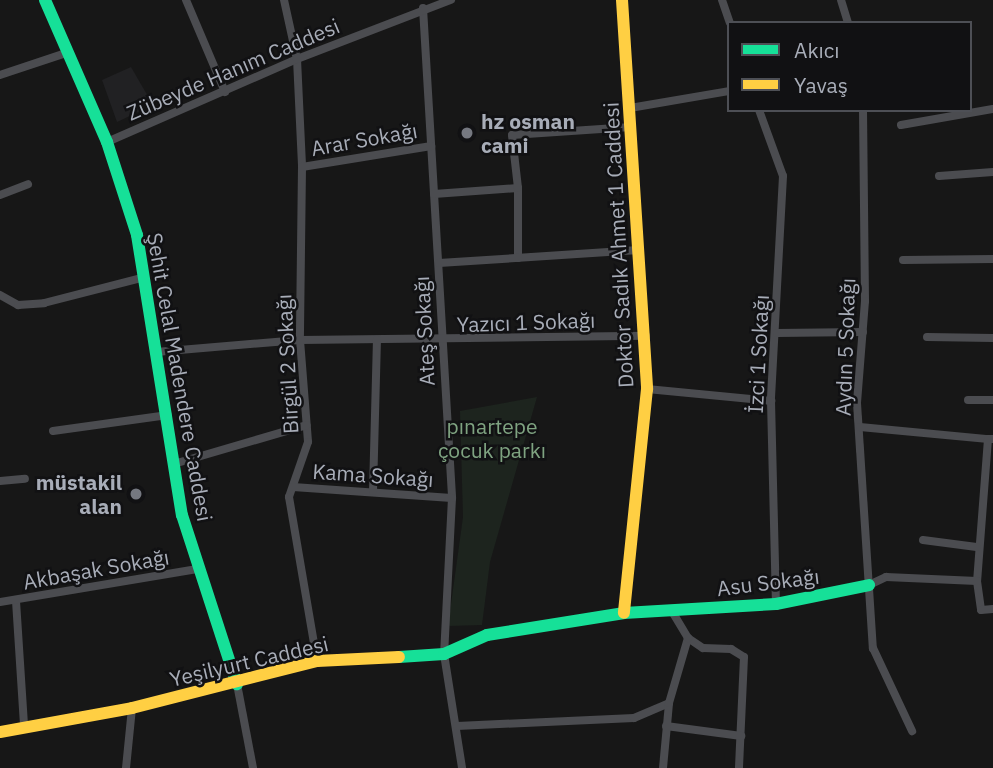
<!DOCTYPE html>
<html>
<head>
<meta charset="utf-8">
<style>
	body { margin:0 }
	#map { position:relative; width:993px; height:768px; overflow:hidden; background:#171717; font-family:"IBM Plex Sans",sans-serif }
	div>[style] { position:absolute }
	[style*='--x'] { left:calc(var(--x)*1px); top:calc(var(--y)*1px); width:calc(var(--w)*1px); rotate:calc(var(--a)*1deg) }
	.built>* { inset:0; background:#212123 }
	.green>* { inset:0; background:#1d241e }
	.street>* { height:8px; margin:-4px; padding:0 4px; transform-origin:4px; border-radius:4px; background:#4b4c50 }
	.fast>* { height:12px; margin:-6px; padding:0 6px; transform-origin:6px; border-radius:6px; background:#16e098 }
	.slow>* { height:12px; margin:-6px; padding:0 6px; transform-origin:6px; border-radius:6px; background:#ffcf43 }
	.dots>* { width:19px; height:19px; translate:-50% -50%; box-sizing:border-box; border:4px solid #111113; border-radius:50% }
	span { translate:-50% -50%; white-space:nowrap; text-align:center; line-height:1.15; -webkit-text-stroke:5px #111113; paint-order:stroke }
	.street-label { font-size:21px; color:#a8adb8 }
	.poi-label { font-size:21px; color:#a8adb8; font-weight:700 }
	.left { translate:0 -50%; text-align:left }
	.right { translate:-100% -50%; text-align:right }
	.park-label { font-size:21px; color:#7fa381 }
	.legend { position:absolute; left:727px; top:21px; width:245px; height:91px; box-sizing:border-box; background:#111113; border:2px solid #4d4f55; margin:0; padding:9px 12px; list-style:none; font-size:21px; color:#a8adb8 }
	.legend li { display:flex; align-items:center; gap:14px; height:35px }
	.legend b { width:35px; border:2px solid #4d4f55 }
</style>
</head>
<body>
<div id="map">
	<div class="built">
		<div style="clip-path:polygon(131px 67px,153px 105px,117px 122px,102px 80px)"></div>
	</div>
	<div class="green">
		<div style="clip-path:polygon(537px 397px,490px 562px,482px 625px,448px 626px,463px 517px,460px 411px)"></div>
	</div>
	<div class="street">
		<div style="--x:186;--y:0;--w:100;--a:67"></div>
		<div style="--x:284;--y:0;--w:60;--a:77.6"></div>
		<div style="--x:297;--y:59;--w:108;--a:87.3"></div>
		<div style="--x:302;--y:167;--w:173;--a:90.7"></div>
		<div style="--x:300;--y:340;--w:102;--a:85.5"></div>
		<div style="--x:308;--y:442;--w:58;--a:109.1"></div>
		<div style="--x:289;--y:497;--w:166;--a:80.3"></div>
		<div style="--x:722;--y:0;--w:24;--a:71"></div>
		<div style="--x:841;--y:0;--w:24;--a:73"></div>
		<div style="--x:423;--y:8;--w:491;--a:86.6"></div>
		<div style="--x:452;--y:498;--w:156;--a:92.9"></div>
		<div style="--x:444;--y:654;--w:115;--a:81"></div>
		<div style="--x:0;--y:75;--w:70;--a:-18.4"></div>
		<div style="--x:630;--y:108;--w:100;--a:-9.7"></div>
		<div style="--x:759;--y:110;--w:70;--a:70"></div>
		<div style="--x:783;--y:176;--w:225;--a:93.1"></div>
		<div style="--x:771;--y:401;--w:203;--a:88.6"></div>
		<div style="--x:863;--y:110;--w:191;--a:89.4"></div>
		<div style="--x:865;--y:301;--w:102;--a:94.5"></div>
		<div style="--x:857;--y:403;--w:246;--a:86.3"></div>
		<div style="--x:873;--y:648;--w:92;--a:64.8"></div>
		<div style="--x:901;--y:125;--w:93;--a:-9.9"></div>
		<div style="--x:107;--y:142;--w:207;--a:-23.6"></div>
		<div style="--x:297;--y:59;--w:165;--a:-21"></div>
		<div style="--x:302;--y:167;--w:131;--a:-9.2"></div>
		<div style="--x:939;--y:176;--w:54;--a:-4.2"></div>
		<div style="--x:434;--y:194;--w:84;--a:-4.1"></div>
		<div style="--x:0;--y:195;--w:30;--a:-21"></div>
		<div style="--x:518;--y:258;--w:70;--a:-90"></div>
		<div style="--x:518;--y:188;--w:53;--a:-96.5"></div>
		<div style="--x:512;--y:135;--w:119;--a:-3.8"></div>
		<div style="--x:903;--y:260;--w:90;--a:-0.6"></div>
		<div style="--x:439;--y:263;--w:200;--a:-3.7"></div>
		<div style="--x:0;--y:295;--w:21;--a:29"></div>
		<div style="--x:18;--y:305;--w:26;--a:-4"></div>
		<div style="--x:44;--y:303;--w:104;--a:-14.4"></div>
		<div style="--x:777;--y:333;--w:86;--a:-0.7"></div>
		<div style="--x:927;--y:337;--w:66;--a:0.9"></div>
		<div style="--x:156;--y:352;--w:144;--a:-4.8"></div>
		<div style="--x:300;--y:340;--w:346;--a:-0.7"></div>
		<div style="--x:647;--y:389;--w:125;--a:5.5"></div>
		<div style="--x:968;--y:400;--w:25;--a:0"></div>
		<div style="--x:860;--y:427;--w:129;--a:5.4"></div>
		<div style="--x:53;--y:431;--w:116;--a:-7.9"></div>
		<div style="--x:993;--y:439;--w:5;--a:180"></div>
		<div style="--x:988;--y:439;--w:142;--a:94.4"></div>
		<div style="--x:977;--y:581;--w:29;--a:82"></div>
		<div style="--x:981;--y:610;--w:12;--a:-5"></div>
		<div style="--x:177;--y:463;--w:135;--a:-16.3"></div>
		<div style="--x:0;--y:481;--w:25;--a:-5"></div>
		<div style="--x:293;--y:487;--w:159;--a:4"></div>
		<div style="--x:373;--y:491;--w:151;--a:-88.5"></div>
		<div style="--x:923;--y:540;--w:54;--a:7.4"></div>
		<div style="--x:869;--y:585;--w:19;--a:-25"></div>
		<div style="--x:886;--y:577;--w:91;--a:2.5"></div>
		<div style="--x:16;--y:601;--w:125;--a:86.3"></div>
		<div style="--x:0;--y:602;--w:200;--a:-9.5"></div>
		<div style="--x:688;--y:638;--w:18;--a:34"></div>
		<div style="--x:703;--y:648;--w:28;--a:2"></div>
		<div style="--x:731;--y:649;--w:15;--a:32"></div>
		<div style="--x:744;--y:657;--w:111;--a:92.6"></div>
		<div style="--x:237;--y:684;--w:86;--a:79.2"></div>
		<div style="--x:457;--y:726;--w:177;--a:-2.6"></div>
		<div style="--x:634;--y:718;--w:38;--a:-23"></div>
		<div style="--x:666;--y:726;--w:76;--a:7.6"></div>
		<div style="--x:126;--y:768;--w:60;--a:-84.3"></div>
		<div style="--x:663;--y:768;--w:65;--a:-84.7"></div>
		<div style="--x:669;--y:703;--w:68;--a:-73.7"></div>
		<div style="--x:688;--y:638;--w:31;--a:-121"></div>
	</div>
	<div class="fast">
		<div style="--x:45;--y:0;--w:155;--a:66.4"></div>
		<div style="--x:107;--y:142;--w:98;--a:72.1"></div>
		<div style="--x:137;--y:235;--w:284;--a:80.9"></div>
		<div style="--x:182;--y:515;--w:178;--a:72"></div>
		<div style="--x:399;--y:657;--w:45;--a:-3.8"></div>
		<div style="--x:444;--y:654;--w:47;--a:-23.8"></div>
		<div style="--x:487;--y:635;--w:139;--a:-9.1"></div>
		<div style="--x:624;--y:613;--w:152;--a:-3.4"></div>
		<div style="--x:776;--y:604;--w:95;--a:-11.5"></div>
	</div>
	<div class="slow">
		<div style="--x:622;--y:0;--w:390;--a:86.3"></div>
		<div style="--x:647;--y:389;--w:225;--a:95.9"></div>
		<div style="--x:0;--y:732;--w:134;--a:-10.3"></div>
		<div style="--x:132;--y:708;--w:191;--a:-14.3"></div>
		<div style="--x:317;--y:661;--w:82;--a:-2.8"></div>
	</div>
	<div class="dots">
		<div style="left:467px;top:133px;background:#757880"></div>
		<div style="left:136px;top:494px;background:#757880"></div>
	</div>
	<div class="street-label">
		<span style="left:233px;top:69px;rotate:-23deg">Zübeyde Hanım Caddesi</span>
		<span style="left:364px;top:139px;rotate:-10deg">Arar Sokağı</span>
		<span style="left:618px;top:245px;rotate:-93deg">Doktor Sadık Ahmet 1 Caddesi</span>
		<span style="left:526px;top:322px;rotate:-2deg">Yazıcı 1 Sokağı</span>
		<span style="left:424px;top:331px;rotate:-93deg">Ateş Sokağı</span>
		<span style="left:845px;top:347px;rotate:-88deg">Aydın 5 Sokağı</span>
		<span style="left:758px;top:354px;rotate:-87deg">İzci 1 Sokağı</span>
		<span style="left:287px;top:364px;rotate:-93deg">Birgül 2 Sokağı</span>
		<span style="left:180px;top:377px;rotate:80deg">Şehit Celal Madendere Caddesi</span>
		<span style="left:373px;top:475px;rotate:4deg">Kama Sokağı</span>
		<span style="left:96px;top:569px;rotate:-10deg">Akbaşak Sokağı</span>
		<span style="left:768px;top:582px;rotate:-7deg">Asu Sokağı</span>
		<span style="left:249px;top:661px;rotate:-13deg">Yeşilyurt Caddesi</span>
	</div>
	<div class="poi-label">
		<span class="left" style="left:481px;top:133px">hz osman<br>cami</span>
		<span class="right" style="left:122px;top:494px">müstakil<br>alan</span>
	</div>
	<div class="park-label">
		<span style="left:492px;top:438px">pınartepe<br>çocuk parkı</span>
	</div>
	<ul class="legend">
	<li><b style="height:9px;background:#16e098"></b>Akıcı</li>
	<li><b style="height:9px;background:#ffcf43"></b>Yavaş</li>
	</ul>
</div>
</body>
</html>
